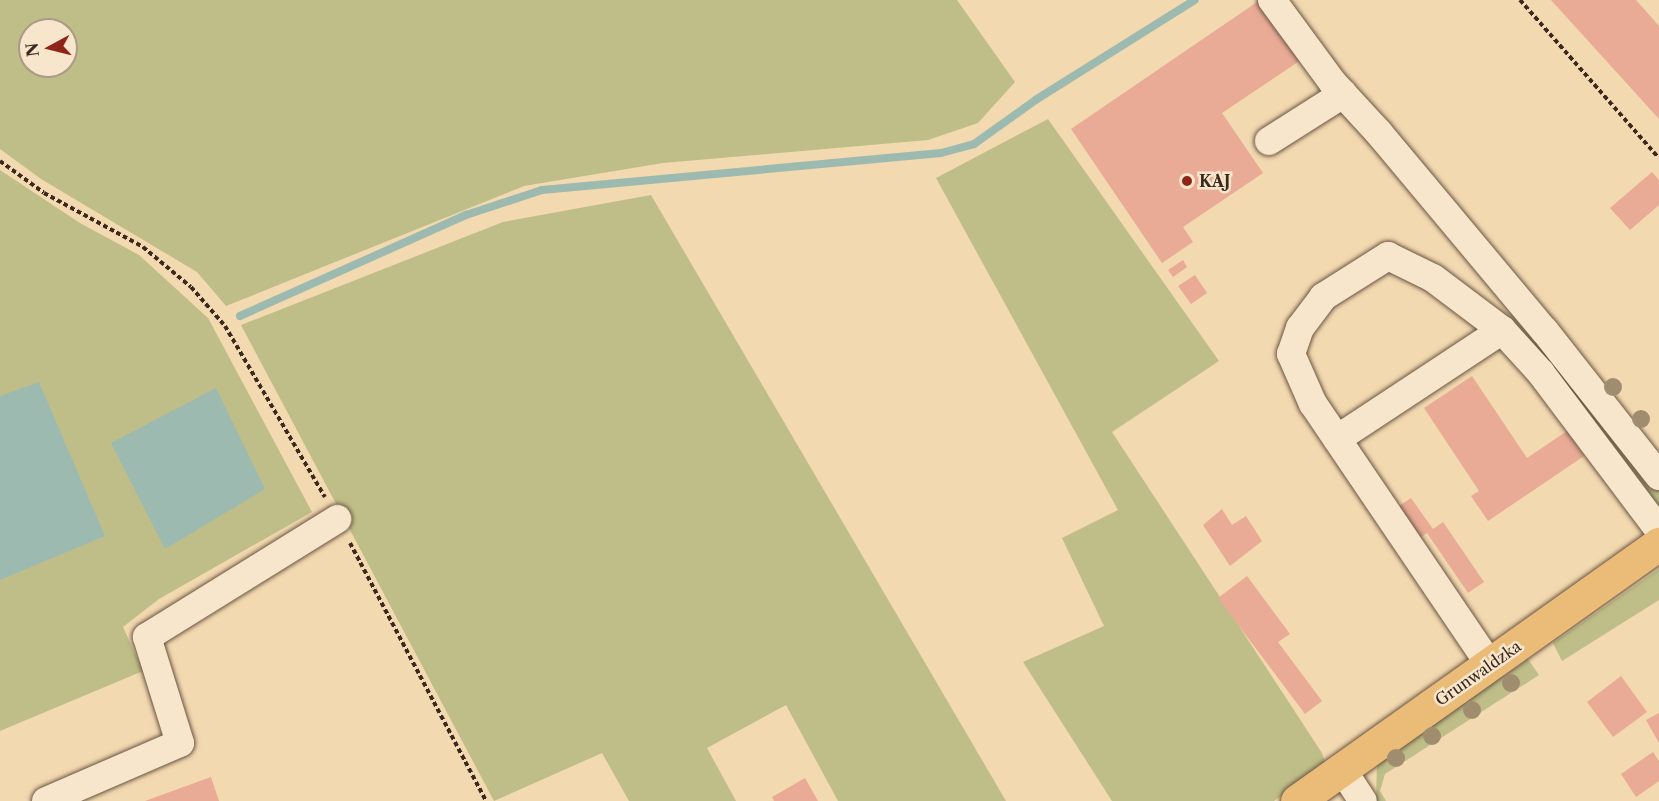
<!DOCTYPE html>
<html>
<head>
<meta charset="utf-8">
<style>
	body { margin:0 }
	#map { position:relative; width:1659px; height:801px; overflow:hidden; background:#f3d9af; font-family:"Libre Caslon Text",serif }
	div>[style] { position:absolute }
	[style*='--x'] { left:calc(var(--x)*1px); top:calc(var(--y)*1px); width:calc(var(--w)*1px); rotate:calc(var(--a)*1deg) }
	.green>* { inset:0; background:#bfbe88 }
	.water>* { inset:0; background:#9cbab0 }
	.stream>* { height:8px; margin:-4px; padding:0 4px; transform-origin:4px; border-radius:4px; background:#9cbab0 }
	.building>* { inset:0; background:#e9ab95 }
	.path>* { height:4px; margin-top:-2px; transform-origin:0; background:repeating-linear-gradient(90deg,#3b2920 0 4.5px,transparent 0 7.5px) }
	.roads { filter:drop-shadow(0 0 2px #695544) drop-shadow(0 0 2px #695544) }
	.minor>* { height:28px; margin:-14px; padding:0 14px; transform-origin:14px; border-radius:14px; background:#f7e6cb }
	.major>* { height:33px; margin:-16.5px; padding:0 16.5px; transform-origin:16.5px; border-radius:16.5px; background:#eabc78 }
	.trees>* { width:18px; height:18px; margin:-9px; border-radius:50%; background:#a08d6f }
	.dots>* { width:16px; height:16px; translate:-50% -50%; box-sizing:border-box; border:3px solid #f7e6cb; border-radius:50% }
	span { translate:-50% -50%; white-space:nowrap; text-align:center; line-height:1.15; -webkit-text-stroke:5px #f7e6cb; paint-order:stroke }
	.poi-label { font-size:16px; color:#3b2920; font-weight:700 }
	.left { translate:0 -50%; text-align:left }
	.street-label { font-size:16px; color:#3b2920 }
	.north { position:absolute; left:18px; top:18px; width:60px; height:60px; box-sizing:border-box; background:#f7e6cb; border:2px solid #ac9a87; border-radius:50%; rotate:263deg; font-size:16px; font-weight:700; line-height:24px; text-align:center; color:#3b2920 }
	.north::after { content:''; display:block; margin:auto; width:21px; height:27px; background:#8f2418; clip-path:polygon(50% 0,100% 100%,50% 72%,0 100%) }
</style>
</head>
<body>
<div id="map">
	<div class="green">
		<div style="clip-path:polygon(evenodd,0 0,957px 0,1015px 82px,978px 123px,928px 140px,663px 163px,524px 186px,226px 306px,197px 272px,41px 179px,0 149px,0 0,30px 30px,66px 30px,66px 66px,30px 66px,30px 30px)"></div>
		<div style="clip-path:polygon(1048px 119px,1219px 361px,1112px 432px,1322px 753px,1326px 765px,1274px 801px,1112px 801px,1023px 662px,1104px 626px,1062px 538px,1118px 510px,936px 178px)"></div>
		<div style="clip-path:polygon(0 170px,80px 223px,139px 255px,208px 318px,312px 512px,159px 599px,123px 627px,143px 671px,0 731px)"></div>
		<div style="clip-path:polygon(651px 195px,1006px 801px,838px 801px,786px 705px,707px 748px,736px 801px,629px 801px,602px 753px,494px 801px,241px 325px,503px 222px)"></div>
		<div style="clip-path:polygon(1613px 430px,1659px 487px,1659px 516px,1598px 440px)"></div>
		<div style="clip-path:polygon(1659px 569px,1659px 600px,1562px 661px,1553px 643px)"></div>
		<div style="clip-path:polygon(1528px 659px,1539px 675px,1385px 774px,1380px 791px,1386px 801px,1376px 801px,1377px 763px)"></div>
	</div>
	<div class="water">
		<div style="clip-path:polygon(39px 382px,105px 536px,0 580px,0 396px)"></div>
		<div style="clip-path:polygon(216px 388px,265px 489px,165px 549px,111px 443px)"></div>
	</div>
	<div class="stream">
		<div style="--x:240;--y:316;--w:248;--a:-24.1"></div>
		<div style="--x:466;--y:215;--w:80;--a:-18.2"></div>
		<div style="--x:542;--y:190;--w:401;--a:-5.3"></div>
		<div style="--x:941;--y:153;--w:34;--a:-15"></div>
		<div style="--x:974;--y:144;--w:77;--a:-35.5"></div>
		<div style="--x:1037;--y:99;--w:186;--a:-32.1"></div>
	</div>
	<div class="building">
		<div style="clip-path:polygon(1260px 0,1301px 60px,1222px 113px,1263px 173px,1183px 227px,1193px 242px,1162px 263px,1071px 129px)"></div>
		<div style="clip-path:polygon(1551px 0,1636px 0,1659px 26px,1659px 119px)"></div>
		<div style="clip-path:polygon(1652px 172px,1659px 180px,1659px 205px,1630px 230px,1610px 208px)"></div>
		<div style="clip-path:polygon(1183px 260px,1187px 267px,1173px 277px,1168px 270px)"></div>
		<div style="clip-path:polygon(1195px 275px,1207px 293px,1191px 304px,1178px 286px)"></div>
		<div style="clip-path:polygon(1472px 376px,1527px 458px,1567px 431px,1584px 456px,1488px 521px,1471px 496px,1479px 491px,1424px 408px)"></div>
		<div style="clip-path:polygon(1411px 498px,1433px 529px,1443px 522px,1484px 582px,1468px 593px,1427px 533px,1420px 538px,1399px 506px)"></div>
		<div style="clip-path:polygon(1222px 509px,1232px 525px,1246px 516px,1262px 541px,1230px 566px,1203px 525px)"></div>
		<div style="clip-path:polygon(1247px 576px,1290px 634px,1278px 642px,1322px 701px,1305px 714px,1218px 598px)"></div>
		<div style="clip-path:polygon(1621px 676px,1647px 712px,1613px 737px,1587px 702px)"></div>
		<div style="clip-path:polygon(1659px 713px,1659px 743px,1646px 720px)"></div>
		<div style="clip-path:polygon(1653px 752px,1659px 761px,1659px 781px,1636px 797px,1621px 774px)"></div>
		<div style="clip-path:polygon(211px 777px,219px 801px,145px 801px)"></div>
		<div style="clip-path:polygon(805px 778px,818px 801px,774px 801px,772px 797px)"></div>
	</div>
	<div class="path">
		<div style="--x:1520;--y:0;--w:210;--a:48.7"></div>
		<div style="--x:0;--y:161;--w:54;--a:36"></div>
		<div style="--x:44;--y:193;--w:113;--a:28.6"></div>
		<div style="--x:143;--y:247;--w:62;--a:39.8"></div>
		<div style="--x:191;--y:287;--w:52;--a:48.9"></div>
		<div style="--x:225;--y:326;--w:198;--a:59.7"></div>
		<div style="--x:350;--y:543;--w:292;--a:62.2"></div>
	</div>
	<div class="roads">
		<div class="minor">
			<div style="--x:1272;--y:0;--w:103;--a:53.7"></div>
			<div style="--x:1333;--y:83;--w:68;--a:47.4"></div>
			<div style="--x:1379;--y:133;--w:257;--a:50.1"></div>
			<div style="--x:1544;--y:330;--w:186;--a:51.8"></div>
			<div style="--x:1269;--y:141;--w:88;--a:-32.4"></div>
			<div style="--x:1337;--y:439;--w:198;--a:-33.4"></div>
			<div style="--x:1490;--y:665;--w:315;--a:-124.1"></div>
			<div style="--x:1313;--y:404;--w:55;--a:-113.7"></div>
			<div style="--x:1291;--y:354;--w:28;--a:-71"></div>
			<div style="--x:1300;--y:328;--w:39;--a:-53"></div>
			<div style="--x:1323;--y:297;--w:77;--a:-32.2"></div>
			<div style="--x:1388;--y:256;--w:50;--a:26.1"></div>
			<div style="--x:1433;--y:278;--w:86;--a:37"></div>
			<div style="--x:1502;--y:330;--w:58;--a:47.8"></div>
			<div style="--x:1541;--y:373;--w:196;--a:53.1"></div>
			<div style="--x:1342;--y:769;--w:38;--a:57"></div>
			<div style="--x:46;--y:801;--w:146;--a:-23.4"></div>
			<div style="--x:180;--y:743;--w:111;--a:-107.3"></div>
			<div style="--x:147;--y:637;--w:224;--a:-31.8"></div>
		</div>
		<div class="major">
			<div style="--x:1297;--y:801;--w:444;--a:-35.4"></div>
		</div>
	</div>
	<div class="trees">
		<div style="left:1613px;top:387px"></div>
		<div style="left:1641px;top:419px"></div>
		<div style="left:1511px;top:683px"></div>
		<div style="left:1472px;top:710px"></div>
		<div style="left:1432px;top:736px"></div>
		<div style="left:1396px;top:758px"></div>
	</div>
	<div class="dots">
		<div style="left:1187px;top:181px;background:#8f2418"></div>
	</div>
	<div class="poi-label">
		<span class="left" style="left:1199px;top:181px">KAJ</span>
	</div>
	<div class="street-label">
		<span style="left:1478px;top:673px;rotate:-35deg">Grunwaldzka</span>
	</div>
	<div class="north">N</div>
</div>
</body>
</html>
